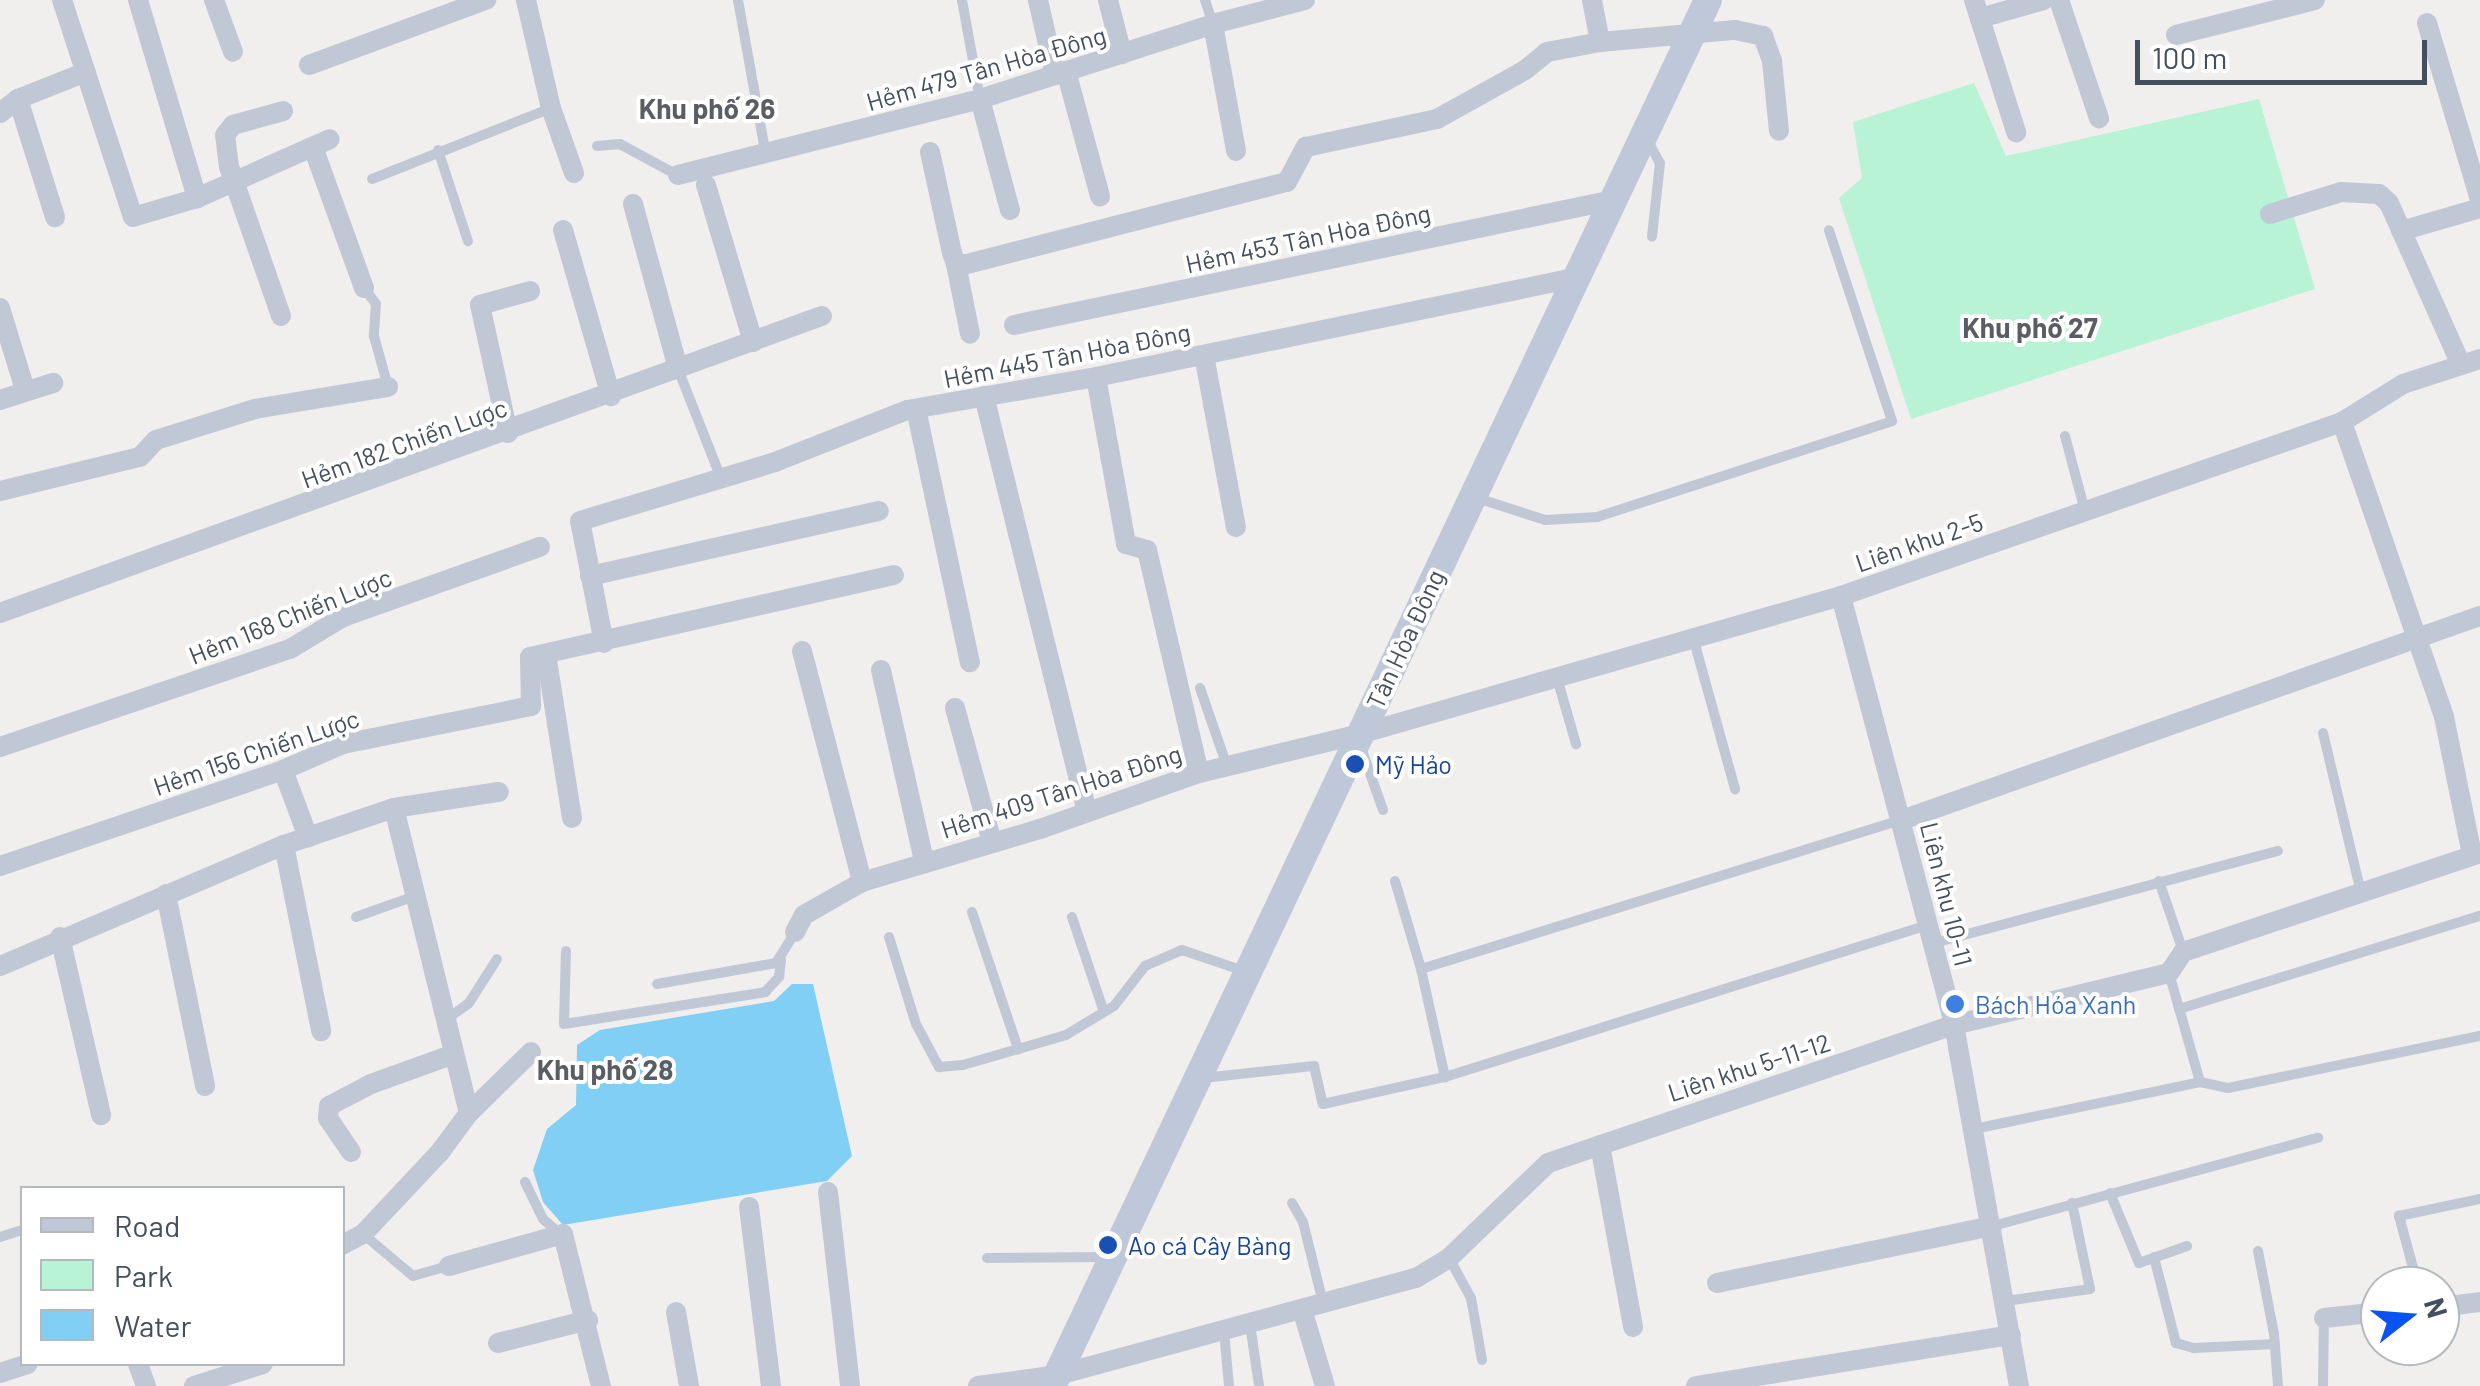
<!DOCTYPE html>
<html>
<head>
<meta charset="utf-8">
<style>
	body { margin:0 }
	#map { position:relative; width:2480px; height:1386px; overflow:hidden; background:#f1eeee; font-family:Barlow,sans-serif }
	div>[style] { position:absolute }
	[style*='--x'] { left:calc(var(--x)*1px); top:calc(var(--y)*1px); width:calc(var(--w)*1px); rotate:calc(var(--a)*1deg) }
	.green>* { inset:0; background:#b8f3d5 }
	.water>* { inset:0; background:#81cff4 }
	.lane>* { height:10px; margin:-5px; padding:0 5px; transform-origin:5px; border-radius:5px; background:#c0c8d5 }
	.street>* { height:20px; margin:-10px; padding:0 10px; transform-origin:10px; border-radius:10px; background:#c0c8d5 }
	.secondary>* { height:28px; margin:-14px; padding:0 14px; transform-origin:14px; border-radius:14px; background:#bfc8d9 }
	.dots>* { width:28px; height:28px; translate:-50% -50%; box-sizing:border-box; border:5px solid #fff; border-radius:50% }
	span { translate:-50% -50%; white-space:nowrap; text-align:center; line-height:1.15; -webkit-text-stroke:8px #fff; paint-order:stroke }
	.street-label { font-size:25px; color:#444f5d }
	.transit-label { font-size:25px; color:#164399 }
	.left { translate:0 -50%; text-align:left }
	.shop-label { font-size:25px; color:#366cbe }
	.neighbourhood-label { font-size:28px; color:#5a5d64; font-weight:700 }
	.legend { position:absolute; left:20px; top:1186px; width:325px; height:180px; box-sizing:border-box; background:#fff; border:2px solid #b4b9be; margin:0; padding:12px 18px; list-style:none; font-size:30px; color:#444f5d }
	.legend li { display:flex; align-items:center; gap:20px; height:50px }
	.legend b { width:50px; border:2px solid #b4b9be }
	.north { position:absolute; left:2360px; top:1266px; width:100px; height:100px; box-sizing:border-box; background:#fff; border:2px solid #b4b9be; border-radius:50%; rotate:73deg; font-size:28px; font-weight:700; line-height:40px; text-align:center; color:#444f5d }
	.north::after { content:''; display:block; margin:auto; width:35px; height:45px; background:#0953f0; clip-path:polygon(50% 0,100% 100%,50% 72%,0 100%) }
	.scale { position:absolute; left:2135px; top:40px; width:292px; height:45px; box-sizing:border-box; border:5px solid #444f5d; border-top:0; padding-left:12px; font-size:30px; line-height:35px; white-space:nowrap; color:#444f5d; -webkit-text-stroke:8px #fff; paint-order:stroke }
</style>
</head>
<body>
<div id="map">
	<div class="green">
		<div style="clip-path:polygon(1974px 83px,2006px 156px,2259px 99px,2315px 289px,1911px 419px,1839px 198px,1862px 178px,1853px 122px)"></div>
	</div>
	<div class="water">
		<div style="clip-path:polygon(792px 984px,813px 984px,852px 1156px,827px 1181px,563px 1225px,543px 1202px,533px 1170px,547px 1129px,576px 1105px,577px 1045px,600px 1030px,774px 1001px)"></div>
	</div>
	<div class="lane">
		<div style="--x:738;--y:0;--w:158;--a:79.8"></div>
		<div style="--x:962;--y:0;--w:101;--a:79.7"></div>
		<div style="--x:1205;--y:0;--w:25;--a:72"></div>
		<div style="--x:1647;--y:139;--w:27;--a:62"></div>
		<div style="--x:1660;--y:163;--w:74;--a:96.2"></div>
		<div style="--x:597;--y:146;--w:23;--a:-5"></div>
		<div style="--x:620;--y:144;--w:65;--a:28.5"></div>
		<div style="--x:438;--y:150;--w:96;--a:71.8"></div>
		<div style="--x:372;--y:179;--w:193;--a:-21.6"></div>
		<div style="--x:364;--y:288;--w:20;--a:53"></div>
		<div style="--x:376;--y:304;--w:32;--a:94"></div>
		<div style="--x:374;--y:336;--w:53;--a:74.6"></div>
		<div style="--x:678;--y:369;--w:117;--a:68.5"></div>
		<div style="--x:2065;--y:436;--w:78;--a:75.1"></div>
		<div style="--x:1477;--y:498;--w:71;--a:17.9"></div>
		<div style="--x:1545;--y:520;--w:52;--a:-3.3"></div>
		<div style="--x:1597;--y:517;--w:310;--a:-18"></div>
		<div style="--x:1892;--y:421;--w:201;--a:-108.3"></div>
		<div style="--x:1694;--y:641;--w:154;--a:74.5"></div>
		<div style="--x:1557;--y:678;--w:69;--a:73.9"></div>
		<div style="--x:1200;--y:688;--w:83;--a:70.9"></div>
		<div style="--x:2323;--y:733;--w:163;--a:76.6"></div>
		<div style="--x:1360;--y:745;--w:69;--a:70.5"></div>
		<div style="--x:1395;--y:881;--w:92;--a:73.5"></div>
		<div style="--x:1421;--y:969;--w:111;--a:77.5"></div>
		<div style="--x:2159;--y:881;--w:74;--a:71.1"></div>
		<div style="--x:972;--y:912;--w:145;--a:71.4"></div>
		<div style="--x:356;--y:917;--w:63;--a:-19.6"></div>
		<div style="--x:1072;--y:917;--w:100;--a:71.4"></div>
		<div style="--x:889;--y:937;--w:91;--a:72.8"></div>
		<div style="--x:916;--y:1024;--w:49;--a:61.9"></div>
		<div style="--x:939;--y:1067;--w:24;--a:-5"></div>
		<div style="--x:963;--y:1065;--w:107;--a:-16.2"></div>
		<div style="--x:1066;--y:1035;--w:56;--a:-31.1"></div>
		<div style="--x:1114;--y:1006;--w:51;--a:-52.2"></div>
		<div style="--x:1145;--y:966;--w:40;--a:-23.4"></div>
		<div style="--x:1182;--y:950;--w:69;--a:18.7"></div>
		<div style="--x:1934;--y:943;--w:356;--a:-15"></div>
		<div style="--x:566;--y:951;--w:73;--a:91.6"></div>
		<div style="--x:564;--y:1024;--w:204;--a:-9"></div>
		<div style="--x:765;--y:992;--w:21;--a:-47"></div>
		<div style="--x:779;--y:977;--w:17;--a:-83"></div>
		<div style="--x:1421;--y:969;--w:503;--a:-17.25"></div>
		<div style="--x:2169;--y:973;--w:113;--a:74.1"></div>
		<div style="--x:657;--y:984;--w:121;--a:-10"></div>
		<div style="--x:776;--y:963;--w:36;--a:-58"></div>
		<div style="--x:2179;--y:1009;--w:315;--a:-17.2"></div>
		<div style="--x:447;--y:1019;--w:27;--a:-36"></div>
		<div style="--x:469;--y:1003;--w:52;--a:-57.5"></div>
		<div style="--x:1203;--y:1078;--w:112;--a:-6.2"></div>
		<div style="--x:1314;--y:1066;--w:39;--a:77"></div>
		<div style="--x:1323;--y:1104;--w:125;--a:-12.5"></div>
		<div style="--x:1445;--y:1077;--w:506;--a:-17.47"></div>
		<div style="--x:1974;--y:1129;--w:231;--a:-11.7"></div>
		<div style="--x:2200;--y:1082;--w:29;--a:12"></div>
		<div style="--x:2228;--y:1088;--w:257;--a:-11.7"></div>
		<div style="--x:525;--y:1182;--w:41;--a:64.1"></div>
		<div style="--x:543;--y:1219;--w:20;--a:41"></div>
		<div style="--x:2110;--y:1193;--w:76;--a:67.5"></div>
		<div style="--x:2139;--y:1263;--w:51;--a:-19.5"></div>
		<div style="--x:1292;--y:1203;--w:22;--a:60"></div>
		<div style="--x:1303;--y:1222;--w:83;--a:76.1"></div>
		<div style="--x:1993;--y:1226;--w:337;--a:-15.2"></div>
		<div style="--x:363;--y:1234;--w:65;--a:40"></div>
		<div style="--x:413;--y:1276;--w:37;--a:-16"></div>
		<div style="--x:0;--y:1237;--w:23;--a:-18"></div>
		<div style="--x:2258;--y:1251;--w:85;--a:79.1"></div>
		<div style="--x:2274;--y:1334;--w:52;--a:85.6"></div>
		<div style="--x:2154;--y:1257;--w:89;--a:75.7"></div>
		<div style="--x:2176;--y:1343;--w:19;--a:16"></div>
		<div style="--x:2194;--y:1348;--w:81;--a:-2.8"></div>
		<div style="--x:987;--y:1258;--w:120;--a:-0.5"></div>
		<div style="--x:1449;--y:1258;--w:46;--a:61.2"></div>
		<div style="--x:1471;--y:1298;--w:63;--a:79.9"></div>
		<div style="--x:2418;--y:1286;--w:73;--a:-105.2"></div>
		<div style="--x:2399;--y:1216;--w:83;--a:-11.9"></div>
		<div style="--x:2006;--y:1301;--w:85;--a:-8.1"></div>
		<div style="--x:2090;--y:1289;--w:88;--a:-101.8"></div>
		<div style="--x:1250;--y:1324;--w:63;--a:81.7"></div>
		<div style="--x:1224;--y:1331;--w:55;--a:84.8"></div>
		<div style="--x:2323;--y:1386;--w:68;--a:-89.2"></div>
	</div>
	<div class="street">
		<div style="--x:62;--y:0;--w:228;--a:71.9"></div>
		<div style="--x:133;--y:217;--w:67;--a:-16.5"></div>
		<div style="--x:197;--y:198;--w:145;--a:-23.9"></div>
		<div style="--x:138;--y:0;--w:207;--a:73.4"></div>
		<div style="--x:214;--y:0;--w:55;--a:69.9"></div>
		<div style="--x:526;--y:0;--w:111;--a:77"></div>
		<div style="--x:551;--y:108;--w:69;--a:70.5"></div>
		<div style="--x:1038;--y:0;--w:77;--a:77.2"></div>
		<div style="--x:1108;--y:0;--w:56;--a:75.5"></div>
		<div style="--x:1592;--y:0;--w:43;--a:79.2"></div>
		<div style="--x:1974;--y:0;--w:139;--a:72.3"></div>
		<div style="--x:2059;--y:0;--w:125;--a:71.3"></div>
		<div style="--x:1980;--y:18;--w:66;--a:-15.7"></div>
		<div style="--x:2427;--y:23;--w:185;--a:73.3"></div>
		<div style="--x:1213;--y:24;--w:129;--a:79.7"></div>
		<div style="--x:2176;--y:35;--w:143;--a:-14.1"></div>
		<div style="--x:309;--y:65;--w:189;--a:-20.2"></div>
		<div style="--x:1066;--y:71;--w:130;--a:74.8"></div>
		<div style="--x:18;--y:99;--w:124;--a:72.6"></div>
		<div style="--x:980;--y:99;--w:115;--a:74.9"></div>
		<div style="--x:0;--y:113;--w:23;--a:-38"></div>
		<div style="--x:18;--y:99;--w:73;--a:-21.7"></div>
		<div style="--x:313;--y:147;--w:150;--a:70.1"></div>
		<div style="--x:930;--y:152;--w:103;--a:77.7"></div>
		<div style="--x:952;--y:253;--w:12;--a:70"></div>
		<div style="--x:956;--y:264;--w:11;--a:0"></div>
		<div style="--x:967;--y:264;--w:330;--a:-14.4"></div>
		<div style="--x:1287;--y:182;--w:40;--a:-62"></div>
		<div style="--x:1306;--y:147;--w:134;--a:-12.1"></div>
		<div style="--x:1437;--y:119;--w:101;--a:-29.1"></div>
		<div style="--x:1525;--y:70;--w:28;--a:-39"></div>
		<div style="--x:1547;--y:52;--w:54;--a:-10.7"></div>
		<div style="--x:1600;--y:42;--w:136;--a:-5.1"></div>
		<div style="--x:1735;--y:30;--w:29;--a:12"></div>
		<div style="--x:1763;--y:36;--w:27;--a:70"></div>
		<div style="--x:1772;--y:61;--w:70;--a:84.3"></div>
		<div style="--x:678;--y:175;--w:311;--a:-14.1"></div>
		<div style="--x:980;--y:99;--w:245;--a:-17.8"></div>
		<div style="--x:1213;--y:24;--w:95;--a:-14.6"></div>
		<div style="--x:706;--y:185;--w:164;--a:73.3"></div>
		<div style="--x:633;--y:204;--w:171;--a:74.7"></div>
		<div style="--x:2270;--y:214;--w:74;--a:-17.2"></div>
		<div style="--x:2341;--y:192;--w:38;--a:3"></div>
		<div style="--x:2379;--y:194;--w:13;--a:42"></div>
		<div style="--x:2389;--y:203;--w:177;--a:66"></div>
		<div style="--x:563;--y:230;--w:173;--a:73.9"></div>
		<div style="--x:2401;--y:231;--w:82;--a:-16.2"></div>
		<div style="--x:956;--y:264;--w:71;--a:78.7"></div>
		<div style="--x:0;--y:308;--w:86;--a:73"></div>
		<div style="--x:281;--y:316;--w:158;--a:-109.2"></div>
		<div style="--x:229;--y:167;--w:32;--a:-97"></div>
		<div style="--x:225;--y:135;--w:13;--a:-51"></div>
		<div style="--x:233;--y:125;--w:52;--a:-15.6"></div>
		<div style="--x:1014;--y:325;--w:612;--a:-11.79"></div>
		<div style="--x:1204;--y:355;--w:175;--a:79.5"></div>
		<div style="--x:1096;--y:377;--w:170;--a:79.8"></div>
		<div style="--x:1126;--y:544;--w:22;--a:16"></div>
		<div style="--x:1147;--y:550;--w:229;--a:76.9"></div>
		<div style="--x:984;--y:396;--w:425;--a:76.1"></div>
		<div style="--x:0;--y:400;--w:56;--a:-17.8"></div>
		<div style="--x:916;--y:409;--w:259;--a:78"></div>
		<div style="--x:2342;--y:422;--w:312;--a:70.9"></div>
		<div style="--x:2444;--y:717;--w:141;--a:78.5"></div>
		<div style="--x:508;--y:433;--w:131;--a:-102.3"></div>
		<div style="--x:480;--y:305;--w:52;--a:-15.6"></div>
		<div style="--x:0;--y:491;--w:144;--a:-13.7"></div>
		<div style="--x:140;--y:457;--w:23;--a:-47"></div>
		<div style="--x:156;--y:440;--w:104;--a:-17.4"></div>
		<div style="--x:255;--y:409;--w:135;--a:-9.4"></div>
		<div style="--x:590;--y:576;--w:296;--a:-12.7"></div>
		<div style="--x:1841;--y:596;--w:444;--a:75.2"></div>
		<div style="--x:1954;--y:1025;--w:367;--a:79.8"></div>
		<div style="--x:0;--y:613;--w:874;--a:-19.87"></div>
		<div style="--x:604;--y:643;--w:124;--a:-101.1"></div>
		<div style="--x:580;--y:521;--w:204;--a:-16.8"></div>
		<div style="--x:775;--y:462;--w:142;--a:-21.5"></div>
		<div style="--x:907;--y:410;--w:192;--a:-9.9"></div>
		<div style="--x:1096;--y:377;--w:490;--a:-11.7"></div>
		<div style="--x:802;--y:651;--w:239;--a:75.4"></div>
		<div style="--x:546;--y:654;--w:166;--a:81"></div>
		<div style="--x:881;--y:670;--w:196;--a:77.3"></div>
		<div style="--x:955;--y:708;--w:139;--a:74.6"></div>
		<div style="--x:0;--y:747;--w:306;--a:-18.7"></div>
		<div style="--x:290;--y:649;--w:62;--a:-31.1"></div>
		<div style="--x:343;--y:617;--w:209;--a:-19.6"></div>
		<div style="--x:283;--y:770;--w:72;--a:69.5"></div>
		<div style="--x:394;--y:808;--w:314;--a:76.2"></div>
		<div style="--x:1902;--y:820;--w:613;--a:-19.44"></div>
		<div style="--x:284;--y:845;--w:190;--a:78.7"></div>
		<div style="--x:0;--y:866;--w:299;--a:-18.7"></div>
		<div style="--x:283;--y:770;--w:65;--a:-23.4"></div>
		<div style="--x:343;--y:744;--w:192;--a:-11.4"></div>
		<div style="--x:531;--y:706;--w:49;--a:-91.2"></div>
		<div style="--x:530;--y:657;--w:373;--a:-12.7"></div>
		<div style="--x:166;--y:894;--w:196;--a:78.5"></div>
		<div style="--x:795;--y:932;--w:19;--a:-62"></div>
		<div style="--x:804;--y:915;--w:67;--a:-29.6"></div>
		<div style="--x:862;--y:882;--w:186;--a:-16.6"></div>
		<div style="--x:1040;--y:829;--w:169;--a:-19.4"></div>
		<div style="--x:1199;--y:773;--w:166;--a:-13.6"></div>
		<div style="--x:1360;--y:734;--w:500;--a:-16.01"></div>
		<div style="--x:1841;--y:596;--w:530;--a:-19.15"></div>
		<div style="--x:2342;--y:422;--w:72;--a:-31.9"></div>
		<div style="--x:2403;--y:384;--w:81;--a:-18"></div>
		<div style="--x:60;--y:937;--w:183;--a:77"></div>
		<div style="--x:0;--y:966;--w:309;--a:-23.1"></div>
		<div style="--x:284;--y:845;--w:116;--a:-18.6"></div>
		<div style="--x:394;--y:808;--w:106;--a:-8.7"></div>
		<div style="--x:1600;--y:1145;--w:185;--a:79.7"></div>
		<div style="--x:351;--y:1152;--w:41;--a:-124.1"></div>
		<div style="--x:328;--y:1118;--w:12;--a:-85"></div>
		<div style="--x:329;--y:1106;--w:47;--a:-27.6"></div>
		<div style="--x:371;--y:1084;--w:88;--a:-19.9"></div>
		<div style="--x:828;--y:1192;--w:195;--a:83.5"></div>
		<div style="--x:749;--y:1207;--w:180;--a:83"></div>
		<div style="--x:342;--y:1245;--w:24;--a:-28"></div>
		<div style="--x:363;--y:1234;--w:112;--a:-46.8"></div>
		<div style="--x:440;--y:1152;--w:49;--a:-53.4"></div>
		<div style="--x:469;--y:1113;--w:87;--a:-44.5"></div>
		<div style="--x:449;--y:1266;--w:118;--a:-15.7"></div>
		<div style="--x:563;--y:1234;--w:157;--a:76"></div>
		<div style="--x:1717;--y:1283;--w:281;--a:-11.7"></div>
		<div style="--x:2440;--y:1307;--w:40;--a:-7.1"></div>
		<div style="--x:1302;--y:1309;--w:80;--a:73.4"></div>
		<div style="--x:676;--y:1312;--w:75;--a:80"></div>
		<div style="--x:2324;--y:1318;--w:56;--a:-6.1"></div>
		<div style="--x:498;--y:1343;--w:93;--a:-14.3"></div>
		<div style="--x:138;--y:1364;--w:23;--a:70"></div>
		<div style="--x:0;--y:1373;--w:29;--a:-18"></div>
		<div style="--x:194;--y:1386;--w:72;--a:-17.7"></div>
		<div style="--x:978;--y:1386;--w:81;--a:-7.8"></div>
		<div style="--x:1058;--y:1375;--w:371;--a:-15.2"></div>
		<div style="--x:1416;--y:1278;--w:39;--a:-31"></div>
		<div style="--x:1449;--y:1258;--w:137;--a:-43.8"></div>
		<div style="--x:1548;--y:1163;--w:429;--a:-18.8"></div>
		<div style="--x:1954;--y:1025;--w:221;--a:-13.6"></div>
		<div style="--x:2169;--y:973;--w:25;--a:-56"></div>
		<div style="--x:2183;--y:952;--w:313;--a:-18.4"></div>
		<div style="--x:1696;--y:1386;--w:319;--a:-9.2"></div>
	</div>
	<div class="secondary">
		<div style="--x:1052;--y:1386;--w:1533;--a:-64.67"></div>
	</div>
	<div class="dots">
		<div style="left:1355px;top:764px;background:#1a4fb4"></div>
		<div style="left:1955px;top:1004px;background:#3f7fe0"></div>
		<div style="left:1108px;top:1245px;background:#1a4fb4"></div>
	</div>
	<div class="street-label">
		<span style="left:986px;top:68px;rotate:-16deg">Hẻm 479 Tân Hòa Đông</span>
		<span style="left:1308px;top:238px;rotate:-12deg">Hẻm 453 Tân Hòa Đông</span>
		<span style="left:1067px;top:355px;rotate:-11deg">Hẻm 445 Tân Hòa Đông</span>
		<span style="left:404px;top:443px;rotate:-20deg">Hẻm 182 Chiến Lược</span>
		<span style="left:1919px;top:542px;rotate:-19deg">Liên khu 2-5</span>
		<span style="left:290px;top:616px;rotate:-22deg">Hẻm 168 Chiến Lược</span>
		<span style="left:1405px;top:639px;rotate:-65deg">Tân Hòa Đông</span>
		<span style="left:256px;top:752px;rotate:-19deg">Hẻm 156 Chiến Lược</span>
		<span style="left:1061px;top:791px;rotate:-18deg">Hẻm 409 Tân Hòa Đông</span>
		<span style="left:1947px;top:894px;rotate:76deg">Liên khu 10-11</span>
		<span style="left:1749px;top:1067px;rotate:-18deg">Liên khu 5-11-12</span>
	</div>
	<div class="transit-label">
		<span class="left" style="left:1375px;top:764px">Mỹ Hảo</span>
		<span class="left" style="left:1128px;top:1245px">Ao cá Cây Bàng</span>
	</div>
	<div class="shop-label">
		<span class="left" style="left:1975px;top:1004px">Bách Hóa Xanh</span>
	</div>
	<div class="neighbourhood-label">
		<span style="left:707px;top:108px">Khu phố 26</span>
		<span style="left:2030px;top:327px">Khu phố 27</span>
		<span style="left:605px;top:1069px">Khu phố 28</span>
	</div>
	<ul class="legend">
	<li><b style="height:12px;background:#bfc8d9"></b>Road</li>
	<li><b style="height:28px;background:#b8f3d5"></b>Park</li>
	<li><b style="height:28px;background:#81cff4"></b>Water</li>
	</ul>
	<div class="north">N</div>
	<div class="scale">100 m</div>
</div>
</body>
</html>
